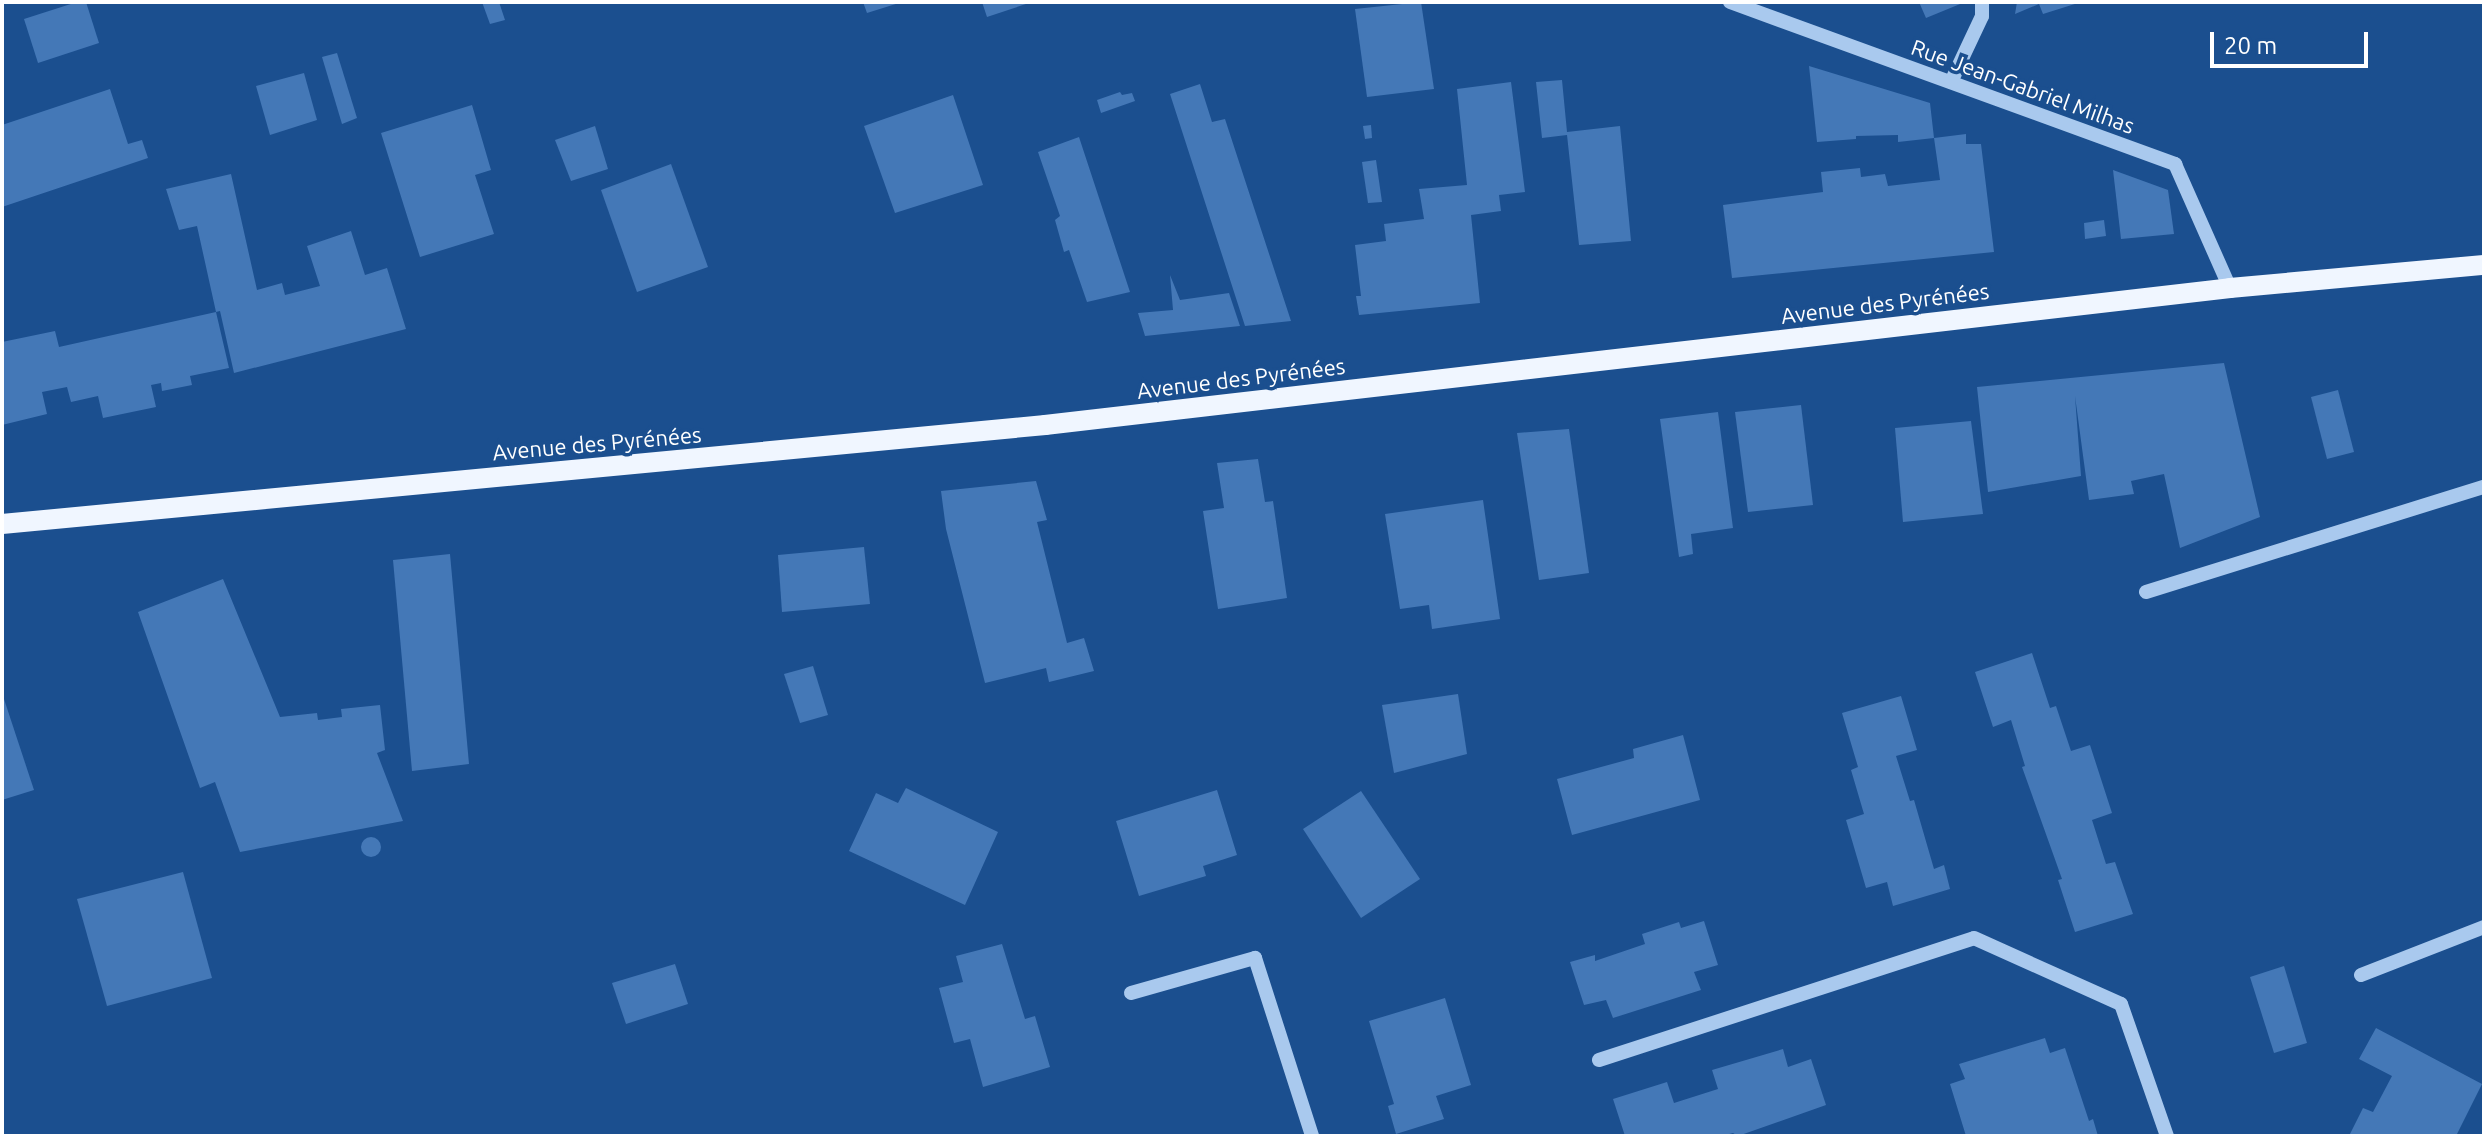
<!DOCTYPE html>
<html>
<head>
<meta charset="utf-8">
<style>
	body { margin:0 }
	#map { position:relative; width:2486px; height:1138px; overflow:hidden; background:#1b4f8f; font-family:Ubuntu,sans-serif }
	div>[style] { position:absolute }
	[style*='--x'] { left:calc(var(--x)*1px); top:calc(var(--y)*1px); width:calc(var(--w)*1px); rotate:calc(var(--a)*1deg) }
	.building>* { inset:0; background:#4478b7 }
	.round { border-radius:50% }
	.minor>* { height:14px; margin:-7px; padding:0 7px; transform-origin:7px; border-radius:7px; background:#a9c9ee }
	.major>* { height:20px; margin:-10px; padding:0 10px; transform-origin:10px; border-radius:10px; background:#f0f6ff }
	span { translate:-50% -50%; white-space:nowrap; text-align:center; line-height:1.15; -webkit-text-stroke:7px #1b4f8f; paint-order:stroke }
	.street-label { font-size:22px; color:#fff }
	.frame { position:absolute; inset:0; border:4px solid #fff; pointer-events:none }
	.scale { position:absolute; left:2210px; top:32px; width:158px; height:36px; box-sizing:border-box; border:4px solid #fff; border-top:0; padding-left:10px; font-size:24px; line-height:28px; white-space:nowrap; color:#fff; -webkit-text-stroke:6px #1b4f8f; paint-order:stroke }
</style>
</head>
<body>
<div id="map">
	<div class="building">
		<div style="clip-path:polygon(77px 2px,86px 2px,99px 43px,38px 63px,24px 19px)"></div>
		<div style="clip-path:polygon(482px 2px,499px 2px,505px 20px,490px 24px)"></div>
		<div style="clip-path:polygon(863px 2px,899px 2px,899px 3px,867px 13px)"></div>
		<div style="clip-path:polygon(982px 2px,1029px 2px,1029px 3px,987px 17px)"></div>
		<div style="clip-path:polygon(1421px 2px,1434px 89px,1367px 97px,1355px 9px)"></div>
		<div style="clip-path:polygon(1919px 2px,1965px 2px,1926px 18px)"></div>
		<div style="clip-path:polygon(2017px 2px,2078px 2px,2078px 3px,2043px 14px,2039px 4px,2015px 14px)"></div>
		<div style="clip-path:polygon(337px 53px,357px 118px,342px 124px,322px 57px)"></div>
		<div style="clip-path:polygon(1809px 66px,1930px 103px,1934px 138px,1898px 142px,1898px 135px,1856px 136px,1856px 139px,1817px 142px)"></div>
		<div style="clip-path:polygon(304px 73px,317px 120px,270px 135px,256px 86px)"></div>
		<div style="clip-path:polygon(1562px 80px,1567px 132px,1620px 126px,1631px 241px,1579px 245px,1567px 135px,1542px 138px,1536px 82px)"></div>
		<div style="clip-path:polygon(1511px 82px,1525px 192px,1499px 195px,1501px 211px,1471px 215px,1480px 303px,1359px 315px,1356px 296px,1361px 296px,1355px 245px,1386px 241px,1384px 224px,1424px 219px,1419px 189px,1467px 185px,1457px 89px)"></div>
		<div style="clip-path:polygon(1200px 84px,1212px 122px,1225px 119px,1291px 321px,1245px 326px,1170px 94px)"></div>
		<div style="clip-path:polygon(110px 89px,128px 144px,142px 140px,148px 158px,2px 207px,2px 125px)"></div>
		<div style="clip-path:polygon(1120px 92px,1122px 95px,1132px 93px,1135px 101px,1101px 113px,1097px 100px)"></div>
		<div style="clip-path:polygon(953px 95px,983px 185px,895px 213px,864px 126px)"></div>
		<div style="clip-path:polygon(472px 105px,491px 170px,475px 175px,494px 234px,420px 257px,381px 133px)"></div>
		<div style="clip-path:polygon(1371px 125px,1372px 138px,1365px 139px,1363px 126px)"></div>
		<div style="clip-path:polygon(595px 126px,608px 169px,571px 181px,555px 140px)"></div>
		<div style="clip-path:polygon(1966px 134px,1966px 144px,1981px 144px,1994px 252px,1732px 278px,1723px 205px,1823px 192px,1821px 172px,1860px 168px,1861px 177px,1885px 174px,1888px 186px,1940px 180px,1934px 138px)"></div>
		<div style="clip-path:polygon(1079px 137px,1130px 292px,1087px 302px,1069px 250px,1064px 252px,1055px 220px,1060px 216px,1038px 152px)"></div>
		<div style="clip-path:polygon(1376px 160px,1382px 202px,1368px 203px,1362px 162px)"></div>
		<div style="clip-path:polygon(671px 164px,708px 267px,637px 292px,601px 190px)"></div>
		<div style="clip-path:polygon(2113px 170px,2168px 190px,2174px 234px,2121px 239px)"></div>
		<div style="clip-path:polygon(231px 174px,257px 290px,282px 283px,285px 295px,320px 286px,307px 246px,351px 231px,365px 275px,387px 268px,406px 329px,234px 373px,220px 311px,216px 312px,229px 368px,190px 376px,192px 385px,162px 391px,161px 383px,151px 385px,156px 407px,103px 418px,98px 396px,71px 402px,67px 387px,42px 392px,47px 414px,2px 425px,2px 342px,55px 331px,59px 347px,216px 312px,197px 226px,179px 230px,166px 189px)"></div>
		<div style="clip-path:polygon(2104px 220px,2106px 236px,2085px 239px,2084px 223px)"></div>
		<div style="clip-path:polygon(1170px 275px,1180px 300px,1229px 293px,1240px 326px,1145px 336px,1138px 313px,1173px 310px)"></div>
		<div style="clip-path:polygon(2224px 363px,2260px 517px,2180px 548px,2164px 474px,2131px 481px,2134px 494px,2089px 500px,2075px 396px,2081px 476px,1988px 492px,1977px 387px)"></div>
		<div style="clip-path:polygon(2338px 390px,2354px 452px,2327px 459px,2311px 397px)"></div>
		<div style="clip-path:polygon(1801px 405px,1813px 505px,1748px 512px,1735px 412px)"></div>
		<div style="clip-path:polygon(1718px 412px,1733px 528px,1691px 534px,1693px 554px,1679px 557px,1660px 419px)"></div>
		<div style="clip-path:polygon(1971px 421px,1983px 514px,1903px 522px,1895px 428px)"></div>
		<div style="clip-path:polygon(1569px 429px,1589px 573px,1539px 580px,1517px 433px)"></div>
		<div style="clip-path:polygon(1258px 459px,1265px 502px,1273px 501px,1287px 598px,1218px 609px,1203px 511px,1224px 508px,1217px 463px)"></div>
		<div style="clip-path:polygon(1036px 481px,1047px 520px,1037px 522px,1067px 643px,1084px 638px,1094px 671px,1049px 682px,1046px 668px,985px 683px,946px 529px,941px 491px)"></div>
		<div style="clip-path:polygon(1483px 500px,1500px 619px,1432px 629px,1429px 605px,1400px 609px,1385px 514px)"></div>
		<div style="clip-path:polygon(864px 547px,870px 604px,782px 612px,778px 555px)"></div>
		<div style="clip-path:polygon(450px 554px,469px 764px,412px 771px,393px 560px)"></div>
		<div style="clip-path:polygon(223px 579px,280px 717px,317px 713px,318px 720px,342px 717px,341px 709px,380px 705px,385px 750px,377px 753px,403px 821px,240px 852px,215px 782px,200px 788px,138px 612px)"></div>
		<div style="clip-path:polygon(2032px 653px,2050px 708px,2056px 706px,2071px 751px,2090px 745px,2112px 813px,2092px 820px,2106px 864px,2115px 862px,2133px 914px,2075px 932px,2058px 880px,2062px 879px,2022px 767px,2025px 766px,2011px 720px,1993px 727px,1975px 672px)"></div>
		<div style="clip-path:polygon(813px 666px,828px 715px,800px 723px,784px 674px)"></div>
		<div style="clip-path:polygon(1458px 694px,1467px 754px,1394px 773px,1382px 705px)"></div>
		<div style="clip-path:polygon(3px 696px,34px 790px,2px 800px,2px 697px)"></div>
		<div style="clip-path:polygon(1901px 696px,1917px 750px,1896px 756px,1910px 801px,1914px 800px,1934px 869px,1944px 865px,1950px 889px,1893px 906px,1887px 882px,1866px 888px,1846px 820px,1864px 814px,1851px 770px,1858px 767px,1842px 713px)"></div>
		<div style="clip-path:polygon(1683px 735px,1700px 800px,1572px 835px,1557px 779px,1634px 758px,1633px 749px)"></div>
		<div style="clip-path:polygon(906px 788px,998px 832px,965px 905px,849px 851px,876px 793px,898px 803px)"></div>
		<div style="clip-path:polygon(1217px 790px,1237px 855px,1203px 866px,1206px 876px,1139px 896px,1116px 821px)"></div>
		<div style="clip-path:polygon(1361px 791px,1420px 879px,1361px 918px,1303px 829px)"></div>
		<div class="round" style="left:361px;top:837px;width:20px;height:20px"></div>
		<div style="clip-path:polygon(183px 872px,212px 978px,107px 1006px,77px 899px)"></div>
		<div style="clip-path:polygon(1704px 921px,1718px 965px,1694px 972px,1701px 990px,1613px 1018px,1606px 1000px,1584px 1005px,1570px 962px,1595px 955px,1595px 961px,1645px 944px,1642px 934px,1679px 922px,1681px 928px)"></div>
		<div style="clip-path:polygon(1002px 944px,1025px 1019px,1035px 1016px,1050px 1067px,983px 1087px,970px 1039px,954px 1043px,939px 988px,963px 982px,956px 956px)"></div>
		<div style="clip-path:polygon(675px 964px,688px 1004px,626px 1024px,612px 983px)"></div>
		<div style="clip-path:polygon(2284px 966px,2307px 1043px,2274px 1053px,2250px 977px)"></div>
		<div style="clip-path:polygon(1445px 998px,1471px 1085px,1436px 1096px,1444px 1119px,1396px 1134px,1388px 1106px,1394px 1104px,1369px 1021px)"></div>
		<div style="clip-path:polygon(2376px 1028px,2482px 1084px,2456px 1136px,2349px 1136px,2363px 1108px,2373px 1112px,2392px 1076px,2359px 1059px)"></div>
		<div style="clip-path:polygon(2045px 1038px,2050px 1053px,2065px 1048px,2089px 1121px,2093px 1119px,2098px 1136px,1966px 1136px,1950px 1084px,1965px 1079px,1959px 1064px)"></div>
		<div style="clip-path:polygon(1783px 1049px,1788px 1067px,1811px 1059px,1826px 1105px,1738px 1136px,1733px 1133px,1722px 1136px,1625px 1136px,1613px 1099px,1667px 1082px,1674px 1103px,1718px 1089px,1712px 1070px)"></div>
	</div>
	<div class="minor">
		<div style="--x:1730;--y:2;--w:474;--a:20"></div>
		<div style="--x:2175;--y:164;--w:136;--a:66.1"></div>
		<div style="--x:1951;--y:82;--w:73;--a:-64.8"></div>
		<div style="--x:1982;--y:16;--w:14;--a:-90"></div>
		<div style="--x:2146;--y:592;--w:354;--a:-17.3"></div>
		<div style="--x:2361;--y:975;--w:132;--a:-21.3"></div>
		<div style="--x:1131;--y:993;--w:129;--a:-15.8"></div>
		<div style="--x:1255;--y:958;--w:187;--a:72.2"></div>
		<div style="--x:1599;--y:1060;--w:394;--a:-18"></div>
		<div style="--x:1974;--y:938;--w:161;--a:24.2"></div>
		<div style="--x:2121;--y:1004;--w:140;--a:70.8"></div>
	</div>
	<div class="major">
		<div style="--x:2;--y:524;--w:1048;--a:-5.42"></div>
		<div style="--x:1045;--y:425;--w:1193;--a:-6.59"></div>
		<div style="--x:2230;--y:288;--w:255;--a:-5.2"></div>
	</div>
	<div class="street-label">
		<span style="left:2023px;top:86px;rotate:20deg">Rue Jean-Gabriel Milhas</span>
		<span style="left:1885px;top:303px;rotate:-7deg">Avenue des Pyrénées</span>
		<span style="left:1241px;top:378px;rotate:-7deg">Avenue des Pyrénées</span>
		<span style="left:597px;top:443px;rotate:-5deg">Avenue des Pyrénées</span>
	</div>
	<div class="frame"></div>
	<div class="scale">20 m</div>
</div>
</body>
</html>
